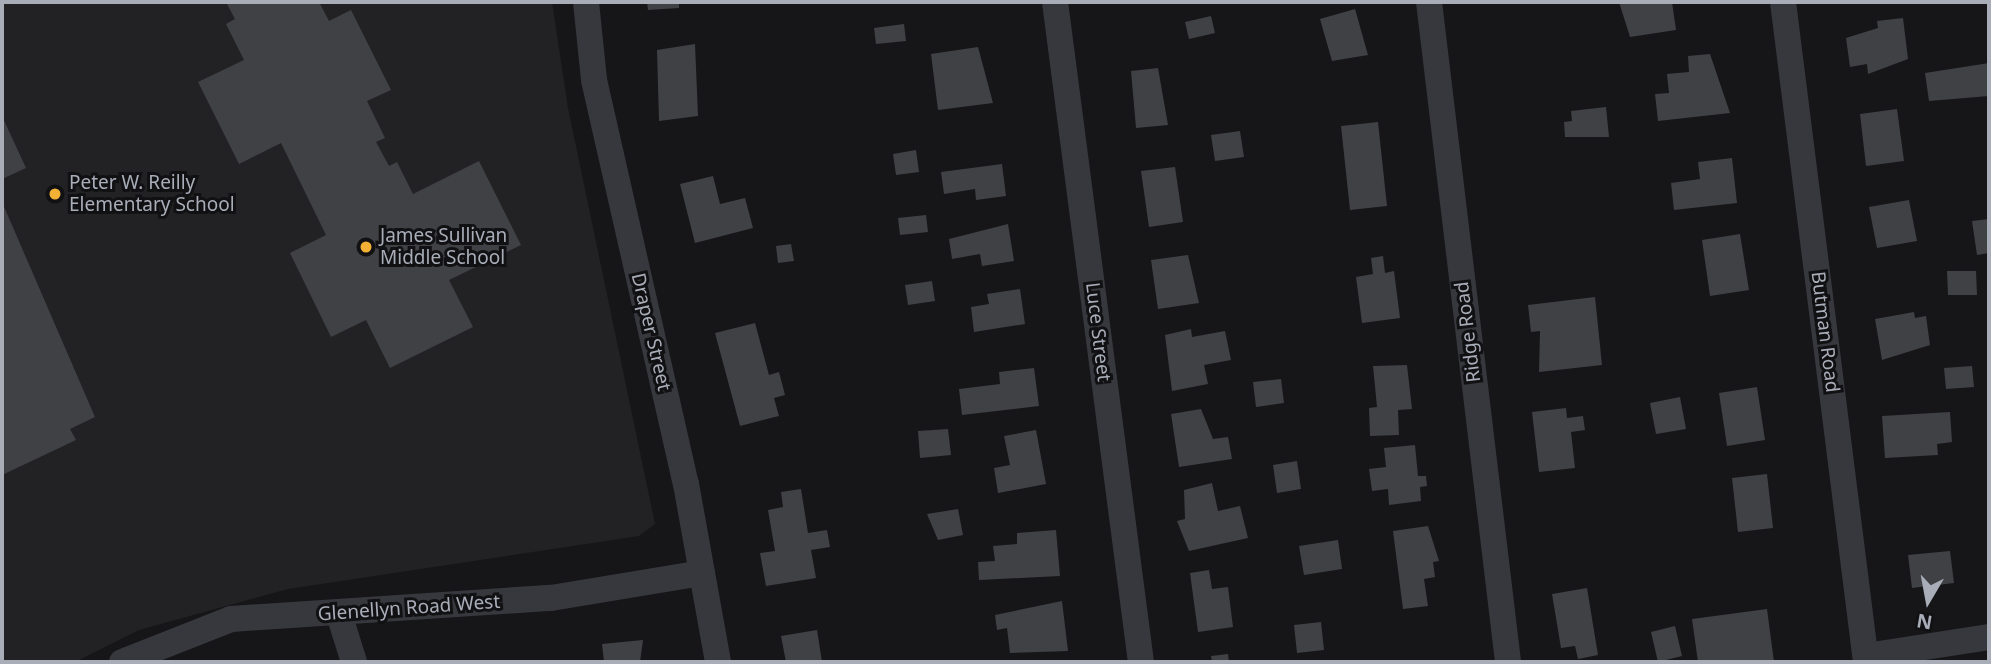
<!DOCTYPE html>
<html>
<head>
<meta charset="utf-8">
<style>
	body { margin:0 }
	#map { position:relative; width:1991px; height:664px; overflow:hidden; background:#161618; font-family:"Noto Sans",sans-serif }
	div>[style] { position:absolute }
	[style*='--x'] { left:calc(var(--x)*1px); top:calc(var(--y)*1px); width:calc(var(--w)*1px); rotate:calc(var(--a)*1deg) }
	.built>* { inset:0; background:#222225 }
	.building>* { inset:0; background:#404145 }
	.street>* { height:26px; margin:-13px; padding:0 13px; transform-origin:13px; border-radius:13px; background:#37383d }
	.dots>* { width:19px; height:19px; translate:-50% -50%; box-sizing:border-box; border:4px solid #111113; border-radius:50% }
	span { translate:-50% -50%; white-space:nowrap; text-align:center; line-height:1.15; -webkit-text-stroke:6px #111113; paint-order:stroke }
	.poi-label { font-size:19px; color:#a8adb8 }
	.left { translate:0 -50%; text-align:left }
	.street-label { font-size:19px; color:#a8adb8 }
	.frame { position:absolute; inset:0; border:4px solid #a8adb8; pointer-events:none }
	.north { position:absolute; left:1893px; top:566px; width:70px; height:70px; -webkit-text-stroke:5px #111113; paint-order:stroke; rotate:190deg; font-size:19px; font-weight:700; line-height:28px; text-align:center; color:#a8adb8 }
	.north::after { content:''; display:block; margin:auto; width:24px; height:32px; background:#a8adb8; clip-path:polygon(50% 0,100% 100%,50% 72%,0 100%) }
</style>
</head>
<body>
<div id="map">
	<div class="built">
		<div style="clip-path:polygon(2px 2px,552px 2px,568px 108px,655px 524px,639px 536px,288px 589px,139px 630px,75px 662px,2px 662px)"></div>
	</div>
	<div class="building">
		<div style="clip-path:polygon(226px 2px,319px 2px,329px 21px,351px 10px,391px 90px,367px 101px,385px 138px,376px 142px,389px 166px,397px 162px,413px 194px,479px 161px,521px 245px,449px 280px,473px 327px,390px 368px,366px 320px,331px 337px,290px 253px,326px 235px,281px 143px,239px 164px,198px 82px,244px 60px,226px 24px,235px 19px)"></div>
		<div style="clip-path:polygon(647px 2px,679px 2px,679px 8px,648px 10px)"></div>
		<div style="clip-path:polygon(1619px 2px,1672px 2px,1676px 30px,1630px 37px)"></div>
		<div style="clip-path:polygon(1355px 9px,1368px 55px,1332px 61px,1320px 19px)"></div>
		<div style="clip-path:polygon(1211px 16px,1215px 33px,1189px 39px,1185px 22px)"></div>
		<div style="clip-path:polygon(1903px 18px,1908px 59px,1868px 74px,1867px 64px,1850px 67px,1846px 38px,1878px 28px,1877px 21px)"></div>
		<div style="clip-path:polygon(904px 24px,906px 41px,876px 44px,874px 28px)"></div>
		<div style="clip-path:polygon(695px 44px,698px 116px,659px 121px,657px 50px)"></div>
		<div style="clip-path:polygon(978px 47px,993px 103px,938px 110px,931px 54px)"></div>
		<div style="clip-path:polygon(1710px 54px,1730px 113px,1658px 121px,1655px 94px,1669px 93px,1667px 74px,1689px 72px,1688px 56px)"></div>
		<div style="clip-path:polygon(1989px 63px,1989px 96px,1929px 101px,1925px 73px)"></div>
		<div style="clip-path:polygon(1158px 68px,1168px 125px,1136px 128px,1131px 71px)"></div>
		<div style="clip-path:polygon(1606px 107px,1609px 137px,1565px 137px,1564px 122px,1572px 121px,1571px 111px)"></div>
		<div style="clip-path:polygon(1897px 109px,1904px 161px,1866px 166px,1860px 114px)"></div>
		<div style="clip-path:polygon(2px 116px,26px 168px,2px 179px)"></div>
		<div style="clip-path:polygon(1378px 122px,1387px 206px,1350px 210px,1341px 126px)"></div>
		<div style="clip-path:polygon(1240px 131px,1244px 157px,1215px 161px,1211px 135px)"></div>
		<div style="clip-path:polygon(916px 150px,919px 172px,896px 175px,893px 154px)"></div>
		<div style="clip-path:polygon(1732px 158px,1737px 203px,1674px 210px,1671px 183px,1700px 179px,1698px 162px)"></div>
		<div style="clip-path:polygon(1002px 164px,1006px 196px,976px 200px,975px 189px,944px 194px,941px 172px)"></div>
		<div style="clip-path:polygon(1175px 167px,1183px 222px,1149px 227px,1141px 171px)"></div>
		<div style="clip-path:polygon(713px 176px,720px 204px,745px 198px,753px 228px,695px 243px,680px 184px)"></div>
		<div style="clip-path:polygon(1909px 200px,1917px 241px,1877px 248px,1869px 207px)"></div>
		<div style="clip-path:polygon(2px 202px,95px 417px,70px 429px,76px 440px,2px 475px)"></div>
		<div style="clip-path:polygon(926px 215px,928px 232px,900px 235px,898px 218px)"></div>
		<div style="clip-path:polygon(1989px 219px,1989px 253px,1977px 255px,1972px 221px)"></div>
		<div style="clip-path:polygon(1008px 224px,1014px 261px,982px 266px,980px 254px,952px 259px,949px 239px)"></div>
		<div style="clip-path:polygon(1740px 234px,1749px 290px,1710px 296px,1702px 240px)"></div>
		<div style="clip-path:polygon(791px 244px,794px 261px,778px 263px,776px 246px)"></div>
		<div style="clip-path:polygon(1188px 255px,1199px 303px,1158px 309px,1151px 260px)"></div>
		<div style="clip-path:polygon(1383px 256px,1385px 273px,1394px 271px,1400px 318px,1362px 323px,1356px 277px,1373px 274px,1371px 258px)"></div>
		<div style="clip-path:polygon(1947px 271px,1976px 271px,1977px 295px,1948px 295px)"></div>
		<div style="clip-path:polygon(932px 281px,935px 301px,908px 305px,905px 285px)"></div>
		<div style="clip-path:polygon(1020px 289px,1025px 324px,974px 332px,971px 307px,989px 304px,987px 294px)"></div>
		<div style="clip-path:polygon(1595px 297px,1602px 365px,1539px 372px,1540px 331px,1531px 332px,1528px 305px)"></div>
		<div style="clip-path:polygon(1914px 312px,1915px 318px,1926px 316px,1930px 345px,1882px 360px,1875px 319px)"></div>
		<div style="clip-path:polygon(755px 323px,769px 375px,779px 372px,785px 395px,774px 398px,779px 416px,740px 426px,715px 333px)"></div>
		<div style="clip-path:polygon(1191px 329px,1192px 337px,1225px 331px,1231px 360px,1204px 365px,1208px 384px,1172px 391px,1165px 335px)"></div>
		<div style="clip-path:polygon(1407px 365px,1412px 409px,1398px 410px,1399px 435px,1370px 436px,1369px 408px,1377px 407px,1373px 366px)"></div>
		<div style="clip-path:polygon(1972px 366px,1974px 387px,1946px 389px,1944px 368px)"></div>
		<div style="clip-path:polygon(1034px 368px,1039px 406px,962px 415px,959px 389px,1000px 384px,999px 372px)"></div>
		<div style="clip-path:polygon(1281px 379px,1284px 403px,1256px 407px,1253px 382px)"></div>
		<div style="clip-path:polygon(1757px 387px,1765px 440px,1727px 446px,1719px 393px)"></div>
		<div style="clip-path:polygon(1680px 397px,1686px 429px,1656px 434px,1650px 403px)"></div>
		<div style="clip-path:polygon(1566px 408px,1567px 418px,1583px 416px,1585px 430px,1571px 432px,1575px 468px,1539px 472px,1532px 412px)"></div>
		<div style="clip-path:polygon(1201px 409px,1213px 439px,1228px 437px,1232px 459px,1179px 467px,1171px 414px)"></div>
		<div style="clip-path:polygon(1950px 412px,1952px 442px,1937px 444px,1938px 455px,1885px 458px,1882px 416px)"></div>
		<div style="clip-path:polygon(948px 429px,951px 455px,920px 458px,918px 431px)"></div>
		<div style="clip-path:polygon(1036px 430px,1046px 484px,998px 493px,994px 468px,1010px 465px,1004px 436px)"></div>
		<div style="clip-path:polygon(1415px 445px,1418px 476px,1426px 476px,1427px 486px,1420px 487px,1421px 501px,1389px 505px,1388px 489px,1372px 491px,1369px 469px,1386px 467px,1384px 448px)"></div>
		<div style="clip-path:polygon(1297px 461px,1301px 489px,1277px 493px,1273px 465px)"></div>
		<div style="clip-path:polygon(1767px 474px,1773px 528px,1738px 532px,1732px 478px)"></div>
		<div style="clip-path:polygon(1212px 483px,1218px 511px,1240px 506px,1248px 538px,1189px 551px,1177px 521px,1185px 519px,1184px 490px)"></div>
		<div style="clip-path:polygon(801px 489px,808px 533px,827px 530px,830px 547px,811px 550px,816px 578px,766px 586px,760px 553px,775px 551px,768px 510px,783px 507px,781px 492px)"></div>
		<div style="clip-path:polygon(958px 509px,963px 535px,938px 540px,927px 514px)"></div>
		<div style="clip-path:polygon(1428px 526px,1439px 561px,1433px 562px,1435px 577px,1424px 579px,1428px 606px,1403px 609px,1393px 531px)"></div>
		<div style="clip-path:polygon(1056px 530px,1060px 576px,979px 580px,978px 562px,995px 561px,993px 546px,1017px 544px,1017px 533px)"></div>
		<div style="clip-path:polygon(1338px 540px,1342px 569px,1304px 575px,1299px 546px)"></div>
		<div style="clip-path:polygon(1950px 551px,1954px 583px,1912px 588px,1908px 555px)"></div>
		<div style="clip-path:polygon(1209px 570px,1212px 589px,1228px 587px,1233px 627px,1198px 632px,1190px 573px)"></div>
		<div style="clip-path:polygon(1587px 588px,1598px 655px,1578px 659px,1575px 646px,1561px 648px,1552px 594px)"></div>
		<div style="clip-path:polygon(1062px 601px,1068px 651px,1010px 653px,1007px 628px,997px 630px,995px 615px)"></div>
		<div style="clip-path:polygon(1767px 609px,1774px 662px,1698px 662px,1692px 619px)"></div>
		<div style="clip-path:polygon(1321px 622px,1324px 650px,1297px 653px,1294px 625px)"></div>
		<div style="clip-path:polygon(1675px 626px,1682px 656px,1658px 662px,1651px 632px)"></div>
		<div style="clip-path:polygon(817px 630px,822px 662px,786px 662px,781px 636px)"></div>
		<div style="clip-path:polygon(643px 640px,640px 662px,604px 662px,602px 644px)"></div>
		<div style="clip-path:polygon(1228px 654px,1229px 662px,1212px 662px,1211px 656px)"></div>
	</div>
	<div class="street">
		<div style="--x:586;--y:2;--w:78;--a:84.1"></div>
		<div style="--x:594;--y:80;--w:414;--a:77.2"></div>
		<div style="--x:686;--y:484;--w:181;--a:79.8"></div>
		<div style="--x:1055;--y:2;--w:666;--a:82.58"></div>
		<div style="--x:1429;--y:2;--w:665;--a:83.17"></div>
		<div style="--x:1783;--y:2;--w:665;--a:82.83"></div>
		<div style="--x:339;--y:614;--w:50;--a:72.6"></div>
		<div style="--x:1866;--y:656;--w:124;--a:-8.8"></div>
		<div style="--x:122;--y:662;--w:117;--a:-21.5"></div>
		<div style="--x:231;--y:619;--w:321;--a:-3.8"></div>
		<div style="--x:551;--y:598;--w:153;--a:-9.4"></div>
	</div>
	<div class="dots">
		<div style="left:55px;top:194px;background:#f2b134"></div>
		<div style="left:366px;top:247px;background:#f2b134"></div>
	</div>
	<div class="poi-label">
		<span class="left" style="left:69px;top:194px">Peter W. Reilly<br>Elementary School</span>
		<span class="left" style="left:380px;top:247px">James Sullivan<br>Middle School</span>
	</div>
	<div class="street-label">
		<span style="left:651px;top:332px;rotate:77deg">Draper Street</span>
		<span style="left:1098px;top:332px;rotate:83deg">Luce Street</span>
		<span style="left:1468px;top:332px;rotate:-97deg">Ridge Road</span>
		<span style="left:1825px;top:332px;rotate:83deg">Butman Road</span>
		<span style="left:409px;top:608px;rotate:-4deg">Glenellyn Road West</span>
	</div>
	<div class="frame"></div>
	<div class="north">N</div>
</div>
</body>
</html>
